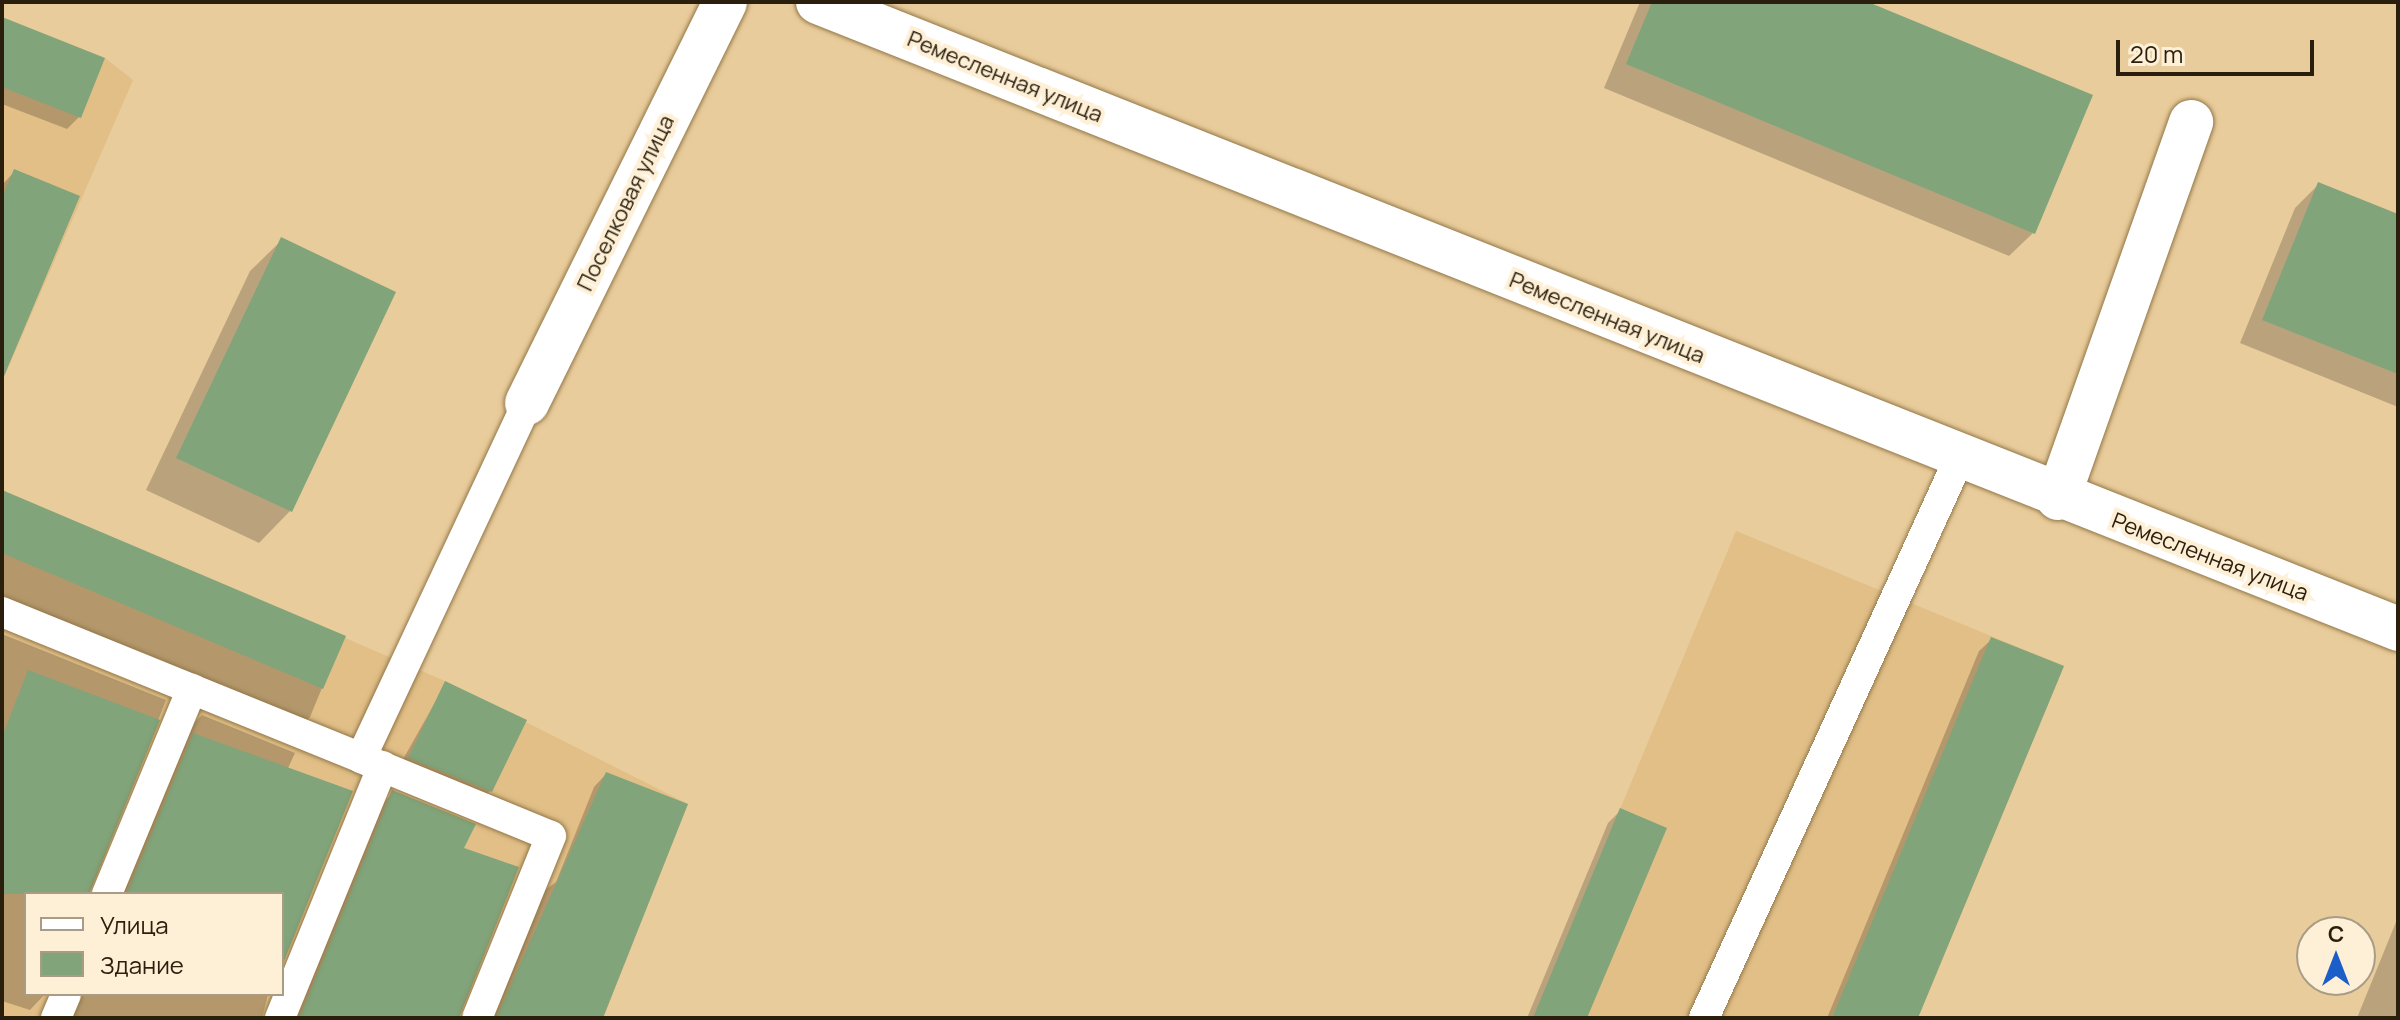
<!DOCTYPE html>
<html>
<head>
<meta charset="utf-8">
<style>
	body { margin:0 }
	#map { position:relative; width:2400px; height:1020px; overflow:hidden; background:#e9cc9b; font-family:Manrope,sans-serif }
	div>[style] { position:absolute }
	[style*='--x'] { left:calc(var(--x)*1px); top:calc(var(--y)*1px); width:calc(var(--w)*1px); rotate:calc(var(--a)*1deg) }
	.built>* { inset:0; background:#e1bf87 }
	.shadow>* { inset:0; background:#0003 }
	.building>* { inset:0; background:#81a47a }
	.roads { filter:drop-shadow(0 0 2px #927748) drop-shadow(0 0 2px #927748) }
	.lane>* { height:30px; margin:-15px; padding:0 15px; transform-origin:15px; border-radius:15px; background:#fff }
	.street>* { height:44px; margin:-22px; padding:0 22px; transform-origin:22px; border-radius:22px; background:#fff }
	span { translate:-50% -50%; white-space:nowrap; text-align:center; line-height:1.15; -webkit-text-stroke:8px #feefd7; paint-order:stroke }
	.street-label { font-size:22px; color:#2a1f0c }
	.frame { position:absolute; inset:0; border:4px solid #2a1f0c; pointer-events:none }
	.legend { position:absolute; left:24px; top:892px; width:260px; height:104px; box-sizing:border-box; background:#feefd7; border:2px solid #a99c86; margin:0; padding:10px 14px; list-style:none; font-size:24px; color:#2a1f0c }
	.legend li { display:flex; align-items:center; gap:16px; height:40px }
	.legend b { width:40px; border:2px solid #a99c86 }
	.north { position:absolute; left:2296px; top:916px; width:80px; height:80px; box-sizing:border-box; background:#feefd7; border:2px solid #a99c86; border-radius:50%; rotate:0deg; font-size:22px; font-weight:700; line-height:32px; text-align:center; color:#2a1f0c }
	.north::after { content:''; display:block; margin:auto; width:28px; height:36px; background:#1b5ec9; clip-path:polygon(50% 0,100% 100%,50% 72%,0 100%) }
	.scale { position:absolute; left:2116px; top:40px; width:198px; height:36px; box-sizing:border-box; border:4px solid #2a1f0c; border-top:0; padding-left:10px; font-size:24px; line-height:28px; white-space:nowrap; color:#2a1f0c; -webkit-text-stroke:6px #feefd7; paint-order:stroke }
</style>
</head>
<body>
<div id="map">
	<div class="built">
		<div style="clip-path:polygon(2px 17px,105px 58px,133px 80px,2px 382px)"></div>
		<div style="clip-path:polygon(evenodd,2px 490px,445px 681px,688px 804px,603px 1018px,2px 1018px,2px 490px,26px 894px,282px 894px,282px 994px,26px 994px,26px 894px)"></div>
		<div style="clip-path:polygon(1736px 531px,2064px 666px,1918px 1018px,1533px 1018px)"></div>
	</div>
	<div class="shadow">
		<div style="clip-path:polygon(1640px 2px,1863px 2px,2033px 233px,2009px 256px,1604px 88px)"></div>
		<div style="clip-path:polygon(2px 19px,79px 117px,67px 129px,2px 104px)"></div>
		<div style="clip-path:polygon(15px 171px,2px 376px,2px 185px)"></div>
		<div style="clip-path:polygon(2319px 184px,2398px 216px,2398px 407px,2240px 343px,2295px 208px)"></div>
		<div style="clip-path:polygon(282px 240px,290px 511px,259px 543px,146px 490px,250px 271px)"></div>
		<div style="clip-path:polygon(2px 492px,343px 637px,310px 717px,297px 729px,2px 609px)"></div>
		<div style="clip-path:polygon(2px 634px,166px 700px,89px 894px,26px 894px,26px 994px,45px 994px,30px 1010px,2px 1001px)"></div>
		<div style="clip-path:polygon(1992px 639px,1915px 1018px,1827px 1018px,1979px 651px)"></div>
		<div style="clip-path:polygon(446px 683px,490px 791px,478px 803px,397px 770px)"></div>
		<div style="clip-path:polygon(202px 715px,295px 753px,288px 768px,282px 960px,282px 894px,121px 894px,190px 727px)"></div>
		<div style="clip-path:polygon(606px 774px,601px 1018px,491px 1018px,541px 893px,556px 882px,594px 787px)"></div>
		<div style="clip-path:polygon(393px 793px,461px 849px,459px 1018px,294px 1018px,381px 805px)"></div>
		<div style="clip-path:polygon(1620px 811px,1585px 1018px,1527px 1018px,1608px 823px)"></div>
		<div style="clip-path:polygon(2398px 917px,2398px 1018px,2357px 1018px)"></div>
		<div style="clip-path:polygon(64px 994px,268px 994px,262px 1018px,69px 1018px)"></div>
	</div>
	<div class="building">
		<div style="clip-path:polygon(1652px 2px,1868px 2px,2093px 95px,2035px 234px,1626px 64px)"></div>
		<div style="clip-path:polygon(2px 17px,105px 58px,81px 118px,2px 87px)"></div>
		<div style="clip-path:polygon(14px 169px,80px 196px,2px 381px,2px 198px)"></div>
		<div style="clip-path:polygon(2318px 182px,2398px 214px,2398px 374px,2262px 320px)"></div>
		<div style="clip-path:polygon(281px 237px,396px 292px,292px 512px,176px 458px)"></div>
		<div style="clip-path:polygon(2px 490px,346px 636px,323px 689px,2px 553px)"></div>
		<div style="clip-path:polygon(1991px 637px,2064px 666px,1918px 1018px,1832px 1018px)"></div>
		<div style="clip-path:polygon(28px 670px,160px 720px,89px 894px,2px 894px,2px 737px)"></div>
		<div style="clip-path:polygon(445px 681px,527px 720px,492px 792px,408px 758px)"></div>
		<div style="clip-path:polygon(193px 733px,353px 791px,282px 966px,282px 894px,126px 894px)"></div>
		<div style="clip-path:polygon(606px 772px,688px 804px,603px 1018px,496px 1018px)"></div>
		<div style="clip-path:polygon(392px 790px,476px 824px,464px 848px,519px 867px,459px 1018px,299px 1018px)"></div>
		<div style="clip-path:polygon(1620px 808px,1667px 828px,1587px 1018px,1533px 1018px)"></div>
	</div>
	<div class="roads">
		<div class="lane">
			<div style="--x:2;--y:612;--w:388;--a:22.1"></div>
			<div style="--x:361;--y:758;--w:392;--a:-64.9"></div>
			<div style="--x:361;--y:758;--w:205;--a:22.3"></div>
			<div style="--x:551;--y:836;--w:196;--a:112.1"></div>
			<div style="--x:107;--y:894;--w:222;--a:-67.5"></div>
			<div style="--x:56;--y:1018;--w:26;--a:-67"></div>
			<div style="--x:280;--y:1018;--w:272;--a:-67.8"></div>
			<div style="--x:1704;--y:1018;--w:614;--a:-65.48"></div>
		</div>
		<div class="street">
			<div style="--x:818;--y:2;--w:1700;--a:21.64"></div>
			<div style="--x:527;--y:403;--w:447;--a:-63.7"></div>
			<div style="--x:2058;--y:498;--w:399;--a:-70.5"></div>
		</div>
	</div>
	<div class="street-label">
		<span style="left:1005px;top:77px;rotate:22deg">Ремесленная улица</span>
		<span style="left:626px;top:203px;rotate:-64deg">Поселковая улица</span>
		<span style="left:1607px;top:318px;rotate:22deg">Ремесленная улица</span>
		<span style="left:2210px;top:557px;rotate:21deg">Ремесленная улица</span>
	</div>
	<div class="frame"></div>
	<ul class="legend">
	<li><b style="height:10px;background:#fff"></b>Улица</li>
	<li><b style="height:22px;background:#81a47a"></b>Здание</li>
	</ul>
	<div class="north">С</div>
	<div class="scale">20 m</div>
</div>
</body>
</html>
